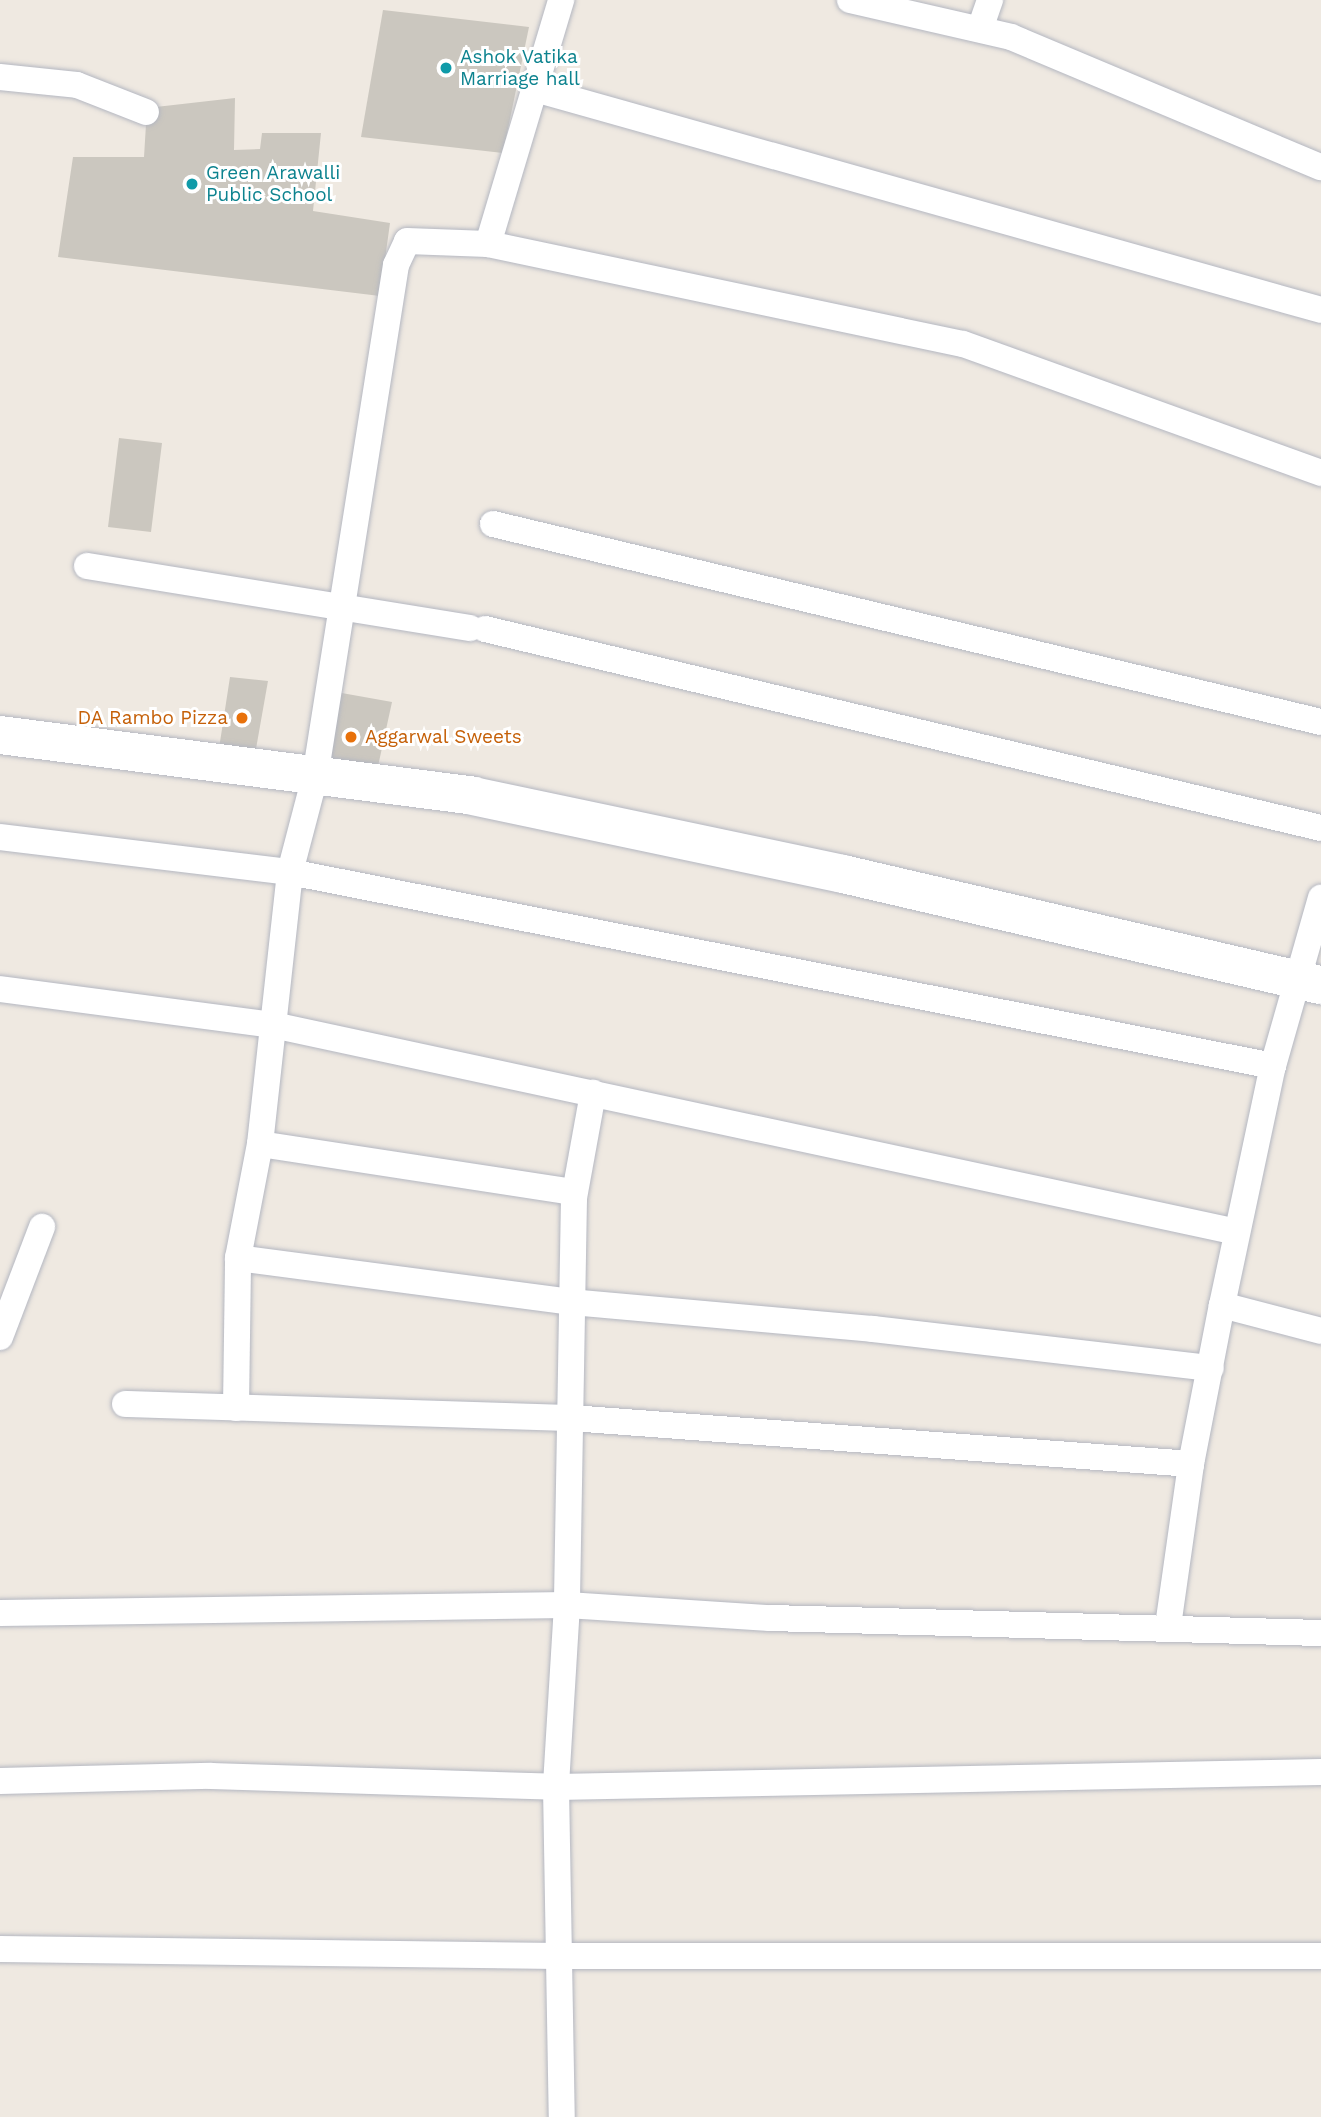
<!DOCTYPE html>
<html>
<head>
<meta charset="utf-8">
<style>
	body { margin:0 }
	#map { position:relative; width:1321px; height:2117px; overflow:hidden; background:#efe9e1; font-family:"Work Sans",sans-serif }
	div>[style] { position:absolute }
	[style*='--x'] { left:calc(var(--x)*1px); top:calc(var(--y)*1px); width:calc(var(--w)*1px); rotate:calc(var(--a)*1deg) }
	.building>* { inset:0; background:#cbc7bf }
	.roads { filter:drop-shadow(0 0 2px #b4b7c1) drop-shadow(0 0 2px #b4b7c1) }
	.street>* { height:26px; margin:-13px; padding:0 13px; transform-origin:13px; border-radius:13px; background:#fff }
	.secondary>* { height:38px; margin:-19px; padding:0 19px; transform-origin:19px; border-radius:19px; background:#fff }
	.dots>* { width:19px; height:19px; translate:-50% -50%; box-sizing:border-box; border:4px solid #fff; border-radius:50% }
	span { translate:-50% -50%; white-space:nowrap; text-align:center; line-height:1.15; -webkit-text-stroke:6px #fff; paint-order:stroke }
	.culture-label { font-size:19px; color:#0d838f }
	.left { translate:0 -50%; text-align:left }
	.food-label { font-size:19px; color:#c56008 }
	.right { translate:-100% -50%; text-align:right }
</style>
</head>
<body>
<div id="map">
	<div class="building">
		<div style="clip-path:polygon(383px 10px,529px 27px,503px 153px,361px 137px)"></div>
		<div style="clip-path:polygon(235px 98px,234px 150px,260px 149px,262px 133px,321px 133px,313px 211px,390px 223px,380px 296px,58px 257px,73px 157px,144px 157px,147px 108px)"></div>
		<div style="clip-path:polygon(119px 438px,162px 443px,151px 532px,108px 527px)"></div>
		<div style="clip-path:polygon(230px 677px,268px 681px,254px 760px,218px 755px)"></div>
		<div style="clip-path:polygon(325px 690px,392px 702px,375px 780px,311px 772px)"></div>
	</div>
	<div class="roads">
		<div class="street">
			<div style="--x:850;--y:0;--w:165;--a:12.9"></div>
			<div style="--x:1011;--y:37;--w:336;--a:22.8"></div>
			<div style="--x:980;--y:29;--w:31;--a:-71"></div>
			<div style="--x:0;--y:77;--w:77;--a:5.9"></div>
			<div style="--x:77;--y:85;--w:74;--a:21.4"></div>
			<div style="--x:535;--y:89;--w:816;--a:15.7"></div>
			<div style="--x:488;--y:244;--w:255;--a:-73.3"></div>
			<div style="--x:493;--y:524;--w:851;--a:13.45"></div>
			<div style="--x:87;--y:566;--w:388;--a:9.2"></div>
			<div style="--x:485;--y:629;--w:859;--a:13.39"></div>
			<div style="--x:0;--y:837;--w:292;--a:6.9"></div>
			<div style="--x:290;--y:872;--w:1002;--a:11.16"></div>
			<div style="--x:0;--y:989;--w:275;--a:7.5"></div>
			<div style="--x:273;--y:1025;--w:986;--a:12.12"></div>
			<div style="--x:260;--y:1144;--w:311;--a:8.7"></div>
			<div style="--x:567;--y:1191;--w:10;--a:45"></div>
			<div style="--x:574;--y:1198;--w:407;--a:91"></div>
			<div style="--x:567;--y:1605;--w:182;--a:93.5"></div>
			<div style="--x:556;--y:1787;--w:330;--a:89"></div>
			<div style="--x:574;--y:1198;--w:107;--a:-79.7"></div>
			<div style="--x:238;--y:1258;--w:116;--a:-79.1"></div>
			<div style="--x:260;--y:1144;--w:274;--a:-83.7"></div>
			<div style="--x:290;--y:872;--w:98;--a:-75.3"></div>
			<div style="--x:315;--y:777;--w:518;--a:-81.01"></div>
			<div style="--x:396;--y:265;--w:26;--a:-65"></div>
			<div style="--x:407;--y:241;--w:81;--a:2.1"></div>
			<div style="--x:488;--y:244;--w:485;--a:11.9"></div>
			<div style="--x:963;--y:344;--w:381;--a:19.8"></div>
			<div style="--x:1222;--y:1305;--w:102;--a:14.7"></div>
			<div style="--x:0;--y:1337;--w:118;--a:-69.1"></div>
			<div style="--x:125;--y:1404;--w:446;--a:1.8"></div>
			<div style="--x:571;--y:1418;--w:622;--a:4.24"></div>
			<div style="--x:236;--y:1408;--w:150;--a:-89.2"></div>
			<div style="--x:238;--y:1258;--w:336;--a:7.5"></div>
			<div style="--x:571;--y:1302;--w:303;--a:5.1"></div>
			<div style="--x:873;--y:1329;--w:340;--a:6.6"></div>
			<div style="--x:0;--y:1613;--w:567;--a:-0.81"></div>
			<div style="--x:567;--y:1605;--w:203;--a:3.7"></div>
			<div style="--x:770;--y:1618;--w:551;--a:1.56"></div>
			<div style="--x:1168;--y:1626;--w:164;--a:-81.9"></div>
			<div style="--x:1191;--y:1464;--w:162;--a:-79"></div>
			<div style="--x:1222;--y:1305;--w:244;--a:-78"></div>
			<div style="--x:1273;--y:1066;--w:175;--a:-74.1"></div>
			<div style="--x:0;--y:1781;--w:211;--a:-1.4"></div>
			<div style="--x:211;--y:1776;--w:345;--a:1.8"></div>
			<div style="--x:556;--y:1787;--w:765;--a:-1.12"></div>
			<div style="--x:0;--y:1949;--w:558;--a:0.72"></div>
			<div style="--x:558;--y:1956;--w:763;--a:0"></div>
		</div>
		<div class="secondary">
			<div style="--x:0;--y:735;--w:477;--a:7.3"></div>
			<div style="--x:473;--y:796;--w:378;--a:11.9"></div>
			<div style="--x:843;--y:874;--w:491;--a:13.1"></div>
		</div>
	</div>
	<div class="dots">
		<div style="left:446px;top:68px;background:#0f9aa8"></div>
		<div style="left:192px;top:184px;background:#0f9aa8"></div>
		<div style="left:242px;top:718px;background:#e8710a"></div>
		<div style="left:351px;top:737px;background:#e8710a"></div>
	</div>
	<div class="culture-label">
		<span class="left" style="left:460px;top:68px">Ashok Vatika<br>Marriage hall</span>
		<span class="left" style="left:206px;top:184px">Green Arawalli<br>Public School</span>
	</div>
	<div class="food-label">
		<span class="right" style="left:228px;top:718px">DA Rambo Pizza</span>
		<span class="left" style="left:365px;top:737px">Aggarwal Sweets</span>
	</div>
</div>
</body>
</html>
